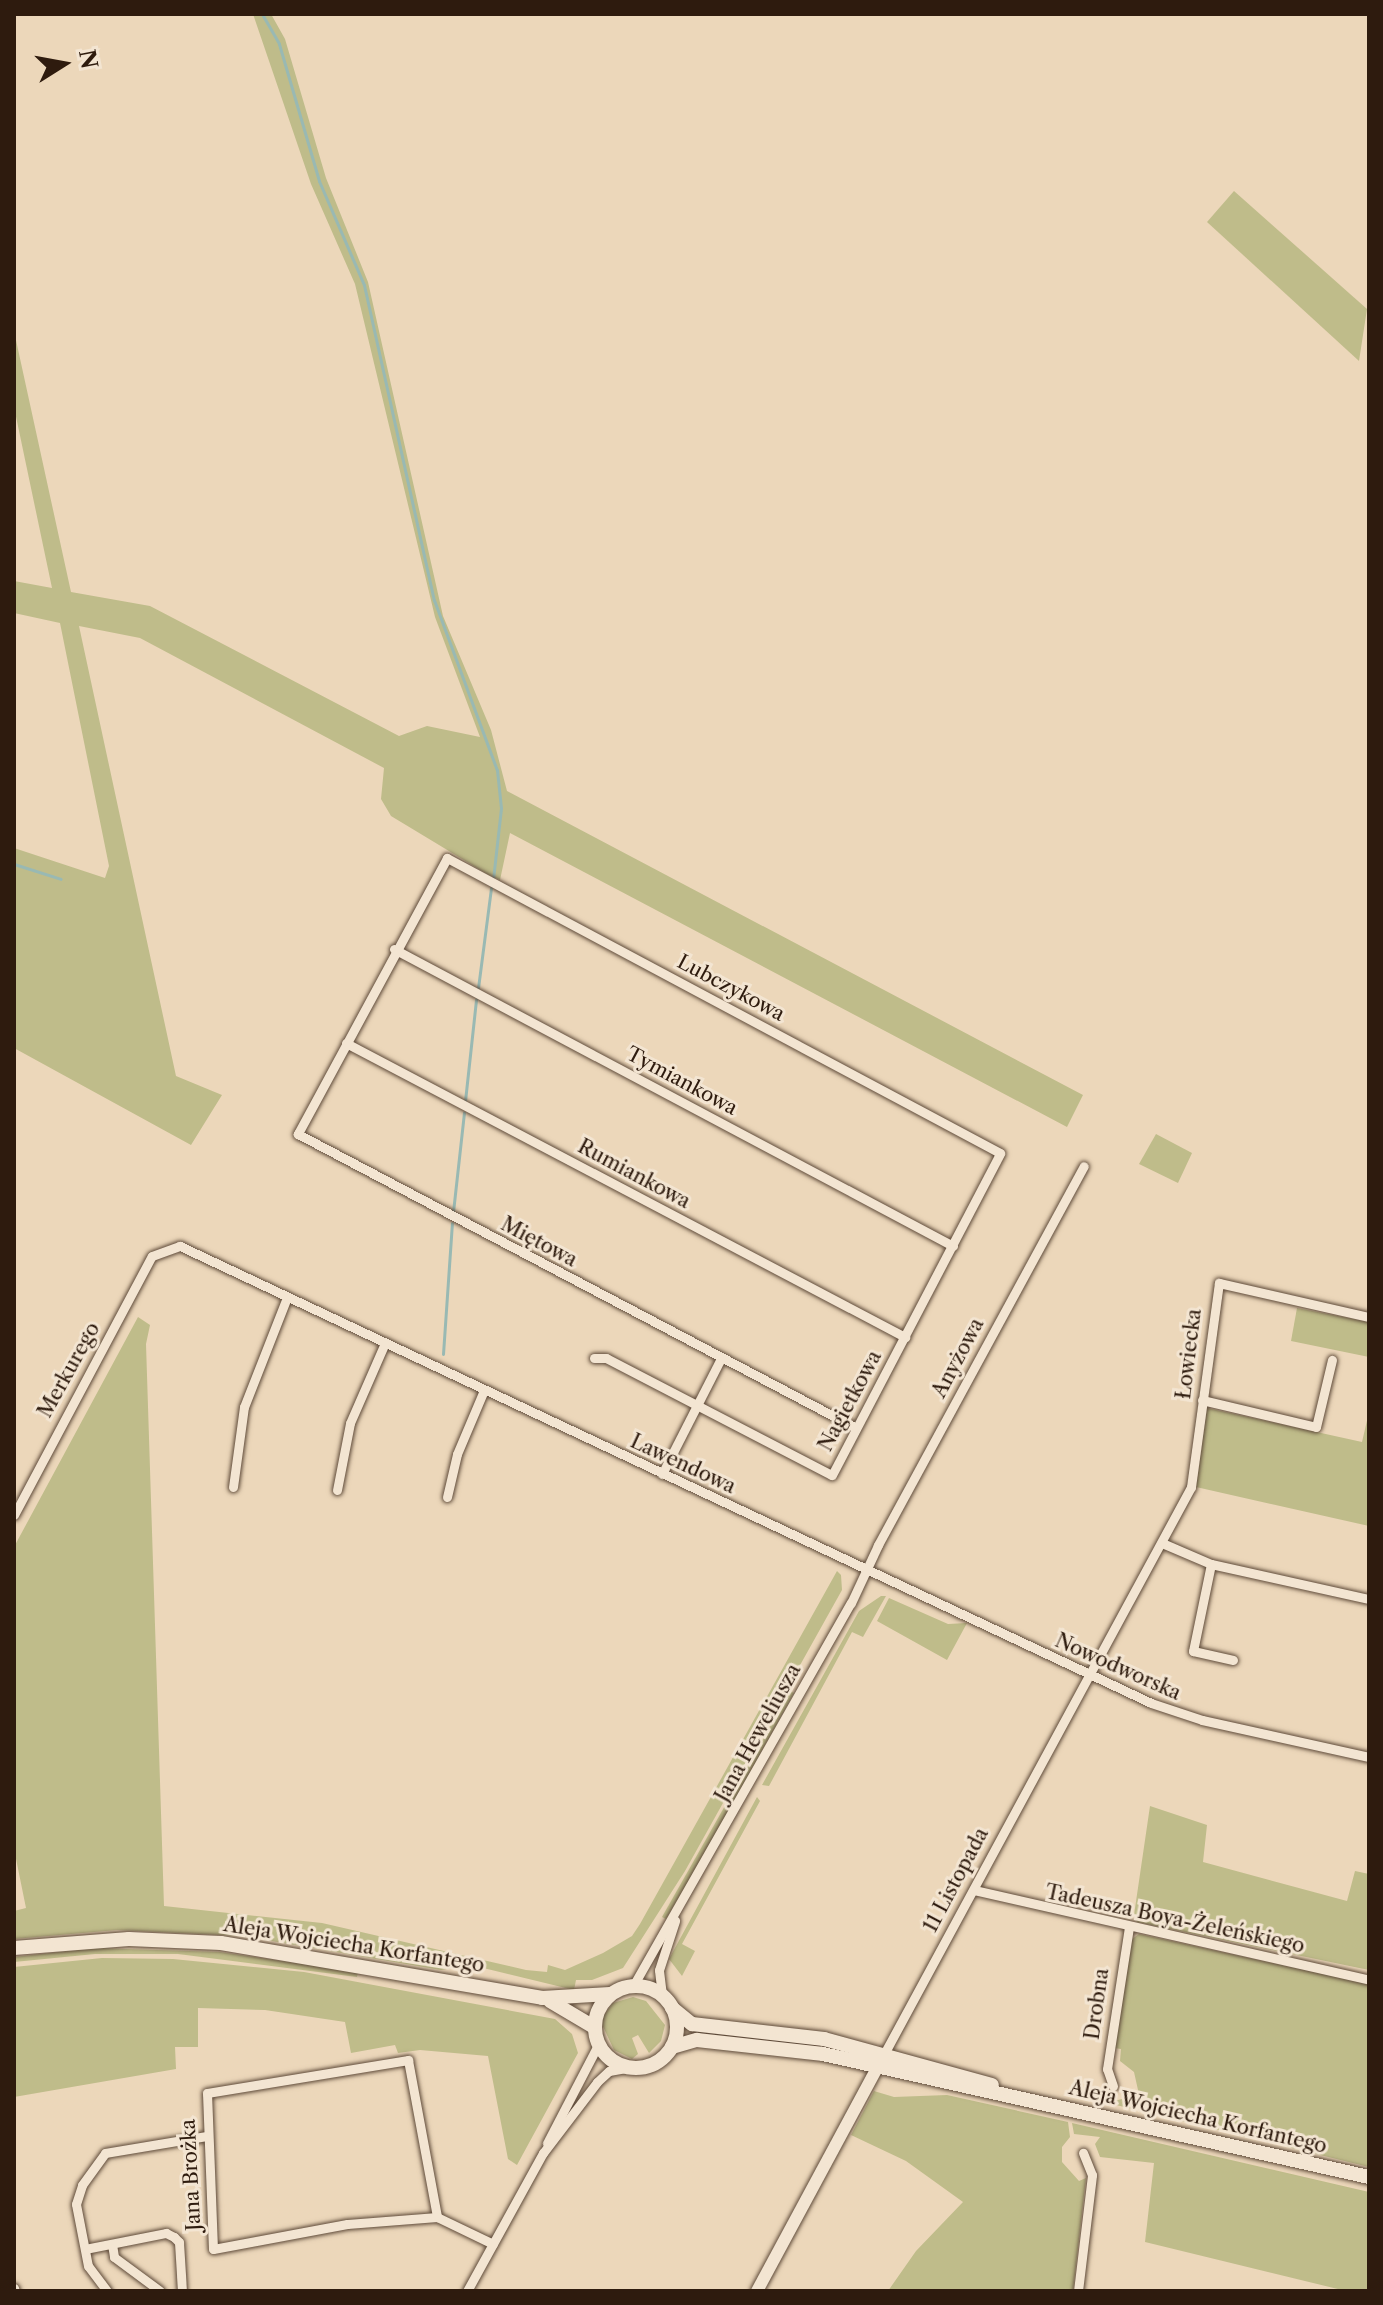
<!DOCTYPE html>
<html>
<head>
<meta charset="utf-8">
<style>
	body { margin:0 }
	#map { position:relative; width:1383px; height:2305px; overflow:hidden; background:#ecd7ba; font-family:"Libre Caslon Text",serif }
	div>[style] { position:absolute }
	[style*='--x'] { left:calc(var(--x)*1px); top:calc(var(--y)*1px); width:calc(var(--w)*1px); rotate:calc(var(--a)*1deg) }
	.green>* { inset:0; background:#bfbc8a }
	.stream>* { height:3px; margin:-1.5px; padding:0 1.5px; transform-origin:1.5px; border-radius:1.5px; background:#99b9b3 }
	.roads { filter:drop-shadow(0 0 2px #5e4a39) drop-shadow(0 0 2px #5e4a39) }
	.minor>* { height:9px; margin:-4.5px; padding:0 4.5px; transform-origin:4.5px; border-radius:4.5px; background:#f3e5d2 }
	.tertiary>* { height:12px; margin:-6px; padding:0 6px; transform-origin:6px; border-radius:6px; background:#f3e5d2 }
	.secondary>* { height:14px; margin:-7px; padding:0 7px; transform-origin:7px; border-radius:7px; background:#f3e5d2 }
	.secondary>.ring { margin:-7px; padding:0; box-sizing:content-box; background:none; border:14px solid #f3e5d2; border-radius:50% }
	span { translate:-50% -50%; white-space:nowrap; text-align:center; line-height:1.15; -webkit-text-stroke:6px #f3e5d2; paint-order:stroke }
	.street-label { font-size:20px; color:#2e1b0e }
	.frame { position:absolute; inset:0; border:16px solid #2e1b0e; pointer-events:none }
	.north { position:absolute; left:24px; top:24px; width:80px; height:80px; -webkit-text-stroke:6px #f3e5d2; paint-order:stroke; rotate:79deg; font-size:22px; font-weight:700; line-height:32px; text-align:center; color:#2e1b0e }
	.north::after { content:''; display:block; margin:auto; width:28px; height:36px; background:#2e1b0e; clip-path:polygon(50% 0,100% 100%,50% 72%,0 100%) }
</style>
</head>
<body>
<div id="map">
	<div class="green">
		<div style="clip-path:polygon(253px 14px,271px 14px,285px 39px,326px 178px,368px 282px,443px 616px,491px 730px,507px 791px,1083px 1095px,1067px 1127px,510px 833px,500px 880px,487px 874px,391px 816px,381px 799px,384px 768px,140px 638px,79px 626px,176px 1076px,222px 1095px,191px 1145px,14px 1048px,14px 848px,105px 878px,109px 866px,60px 623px,14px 613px,14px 581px,52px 588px,14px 407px,14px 331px,71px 592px,150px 606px,399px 736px,427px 726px,480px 737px,435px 617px,355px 284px,311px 184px)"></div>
		<div style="clip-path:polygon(1234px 191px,1367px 309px,1359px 361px,1207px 222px)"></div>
		<div style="clip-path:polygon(1156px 1134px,1192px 1153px,1178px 1183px,1139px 1164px)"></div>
		<div style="clip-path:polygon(1297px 1308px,1369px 1322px,1369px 1357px,1291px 1341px)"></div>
		<div style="clip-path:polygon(138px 1317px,150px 1325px,146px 1344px,164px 1906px,322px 1923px,526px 1970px,547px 1972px,548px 1965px,565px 1970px,603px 1953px,632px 1936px,640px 1924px,837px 1571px,841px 1575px,842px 1590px,685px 1871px,623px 1968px,592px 1980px,576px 1980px,574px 1990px,471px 1965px,441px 1970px,243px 1936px,117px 1930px,14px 1939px,14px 1911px,26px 1908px,14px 1849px,14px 1547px)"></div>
		<div style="clip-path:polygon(1207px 1408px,1362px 1442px,1369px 1412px,1369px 1526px,1196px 1487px)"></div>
		<div style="clip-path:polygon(881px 1596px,886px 1596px,863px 1637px,852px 1632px,769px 1786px,762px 1785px,859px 1611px)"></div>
		<div style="clip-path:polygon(889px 1598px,948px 1624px,967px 1623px,947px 1660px,877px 1621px)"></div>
		<div style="clip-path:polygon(790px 1691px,794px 1693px,709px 1846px,666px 1919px,662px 1917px)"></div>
		<div style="clip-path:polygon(757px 1797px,760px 1801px,682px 1944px,695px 1951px,682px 1976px,669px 1959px)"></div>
		<div style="clip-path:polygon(1150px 1806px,1207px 1825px,1203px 1862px,1347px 1901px,1355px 1871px,1369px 1874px,1369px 1970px,1137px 1922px,1134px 1915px)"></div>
		<div style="clip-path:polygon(1139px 1934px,1369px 1984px,1369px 2167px,1116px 2105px,1114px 2101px,1122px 2099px,1130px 2103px,1138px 2090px,1134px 2072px,1120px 2061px,1121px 2049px,1114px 2048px,1128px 1942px)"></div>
		<div style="clip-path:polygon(95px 1948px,220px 1952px,358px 1972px,357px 1977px,178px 1954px,95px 1954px,14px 1962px,14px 1957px)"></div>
		<div style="clip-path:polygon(173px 1959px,304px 1972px,555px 2019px,572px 2034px,578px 2053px,517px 2165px,508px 2159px,488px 2056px,420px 2050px,398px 2053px,395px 2045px,351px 2053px,345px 2022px,265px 2010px,198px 2008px,198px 2047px,175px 2047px,176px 2069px,14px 2097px,14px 1967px,102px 1958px)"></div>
		<div style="clip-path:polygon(633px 1997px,646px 2001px,665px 2025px,661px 2041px,649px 2053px,638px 2035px,632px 2038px,638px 2054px,632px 2059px,614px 2050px,600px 2020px,613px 2003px)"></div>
		<div style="clip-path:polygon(874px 2091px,894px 2097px,947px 2095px,1068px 2122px,1070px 2137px,1062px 2147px,1062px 2162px,1079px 2181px,1086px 2178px,1073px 2291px,888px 2291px,916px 2251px,963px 2202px,906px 2161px,851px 2135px)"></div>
		<div style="clip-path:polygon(1072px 2123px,1369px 2192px,1369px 2291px,1346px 2291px,1145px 2242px,1154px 2163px,1100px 2157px,1095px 2144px,1100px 2137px,1074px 2134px)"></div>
	</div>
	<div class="stream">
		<div style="--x:262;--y:14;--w:34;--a:60"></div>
		<div style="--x:279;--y:44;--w:143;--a:73.7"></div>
		<div style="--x:319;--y:181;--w:113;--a:66.6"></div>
		<div style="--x:364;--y:285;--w:323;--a:77.5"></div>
		<div style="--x:434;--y:600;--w:181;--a:69.7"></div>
		<div style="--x:497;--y:770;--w:38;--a:84"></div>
		<div style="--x:501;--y:808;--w:71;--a:96.4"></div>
		<div style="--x:14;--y:864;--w:49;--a:17.7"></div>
		<div style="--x:478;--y:988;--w:101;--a:-82.6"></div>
		<div style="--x:465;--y:1101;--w:102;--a:-83.8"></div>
		<div style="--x:453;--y:1212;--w:100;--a:-83.7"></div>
		<div style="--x:443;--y:1354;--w:131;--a:-86.1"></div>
	</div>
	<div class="roads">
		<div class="minor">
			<div style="--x:394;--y:949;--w:633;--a:27.98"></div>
			<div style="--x:346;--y:1043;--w:632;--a:27.74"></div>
			<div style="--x:594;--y:1358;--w:12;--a:0"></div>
			<div style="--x:606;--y:1358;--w:254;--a:27.4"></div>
			<div style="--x:832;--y:1475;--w:363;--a:-62.4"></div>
			<div style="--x:1000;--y:1153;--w:627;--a:-151.92"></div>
			<div style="--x:447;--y:858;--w:314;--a:118.4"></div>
			<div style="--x:298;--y:1134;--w:631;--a:27.78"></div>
			<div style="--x:1202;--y:1400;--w:117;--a:13.3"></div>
			<div style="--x:1316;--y:1427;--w:69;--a:-76.6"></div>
			<div style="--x:662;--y:1474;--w:128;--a:-63"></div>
			<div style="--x:233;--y:1487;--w:81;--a:-82.2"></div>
			<div style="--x:244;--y:1407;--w:118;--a:-68.6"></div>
			<div style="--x:337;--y:1490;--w:68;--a:-79"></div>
			<div style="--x:350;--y:1423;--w:87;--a:-66.4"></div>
			<div style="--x:447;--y:1497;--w:44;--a:-76.9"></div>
			<div style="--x:457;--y:1454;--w:69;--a:-67.1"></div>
			<div style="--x:14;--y:1515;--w:293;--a:-62"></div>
			<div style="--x:152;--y:1256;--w:30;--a:-20"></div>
			<div style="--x:180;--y:1246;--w:1073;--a:25.2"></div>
			<div style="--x:1151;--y:1703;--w:54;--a:18.4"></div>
			<div style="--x:1202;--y:1720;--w:171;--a:12.5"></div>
			<div style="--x:1162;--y:1543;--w:53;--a:23.2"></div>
			<div style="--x:1211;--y:1564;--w:162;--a:12.5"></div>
			<div style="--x:1211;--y:1564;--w:89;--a:101.7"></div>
			<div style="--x:1193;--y:1651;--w:41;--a:12.7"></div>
			<div style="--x:974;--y:1890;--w:405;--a:12.8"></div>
			<div style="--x:633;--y:1986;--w:441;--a:-60.4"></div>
			<div style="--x:851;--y:1603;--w:64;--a:-65"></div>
			<div style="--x:878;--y:1545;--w:431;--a:-61.5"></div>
			<div style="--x:662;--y:1995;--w:25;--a:-97"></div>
			<div style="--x:659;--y:1970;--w:52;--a:-71.9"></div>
			<div style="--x:884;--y:2054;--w:645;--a:-61.57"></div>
			<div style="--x:1191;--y:1487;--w:206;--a:-82.2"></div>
			<div style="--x:1219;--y:1283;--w:154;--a:12.8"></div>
			<div style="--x:1113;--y:2086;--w:18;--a:-109"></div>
			<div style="--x:1107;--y:2069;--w:144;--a:-81.2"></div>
			<div style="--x:547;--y:2143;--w:110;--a:-62.5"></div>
			<div style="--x:437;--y:2217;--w:90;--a:175.6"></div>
			<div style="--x:347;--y:2224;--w:136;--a:169.4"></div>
			<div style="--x:213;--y:2249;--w:156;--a:-92.2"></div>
			<div style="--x:207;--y:2093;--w:204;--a:-9.3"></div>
			<div style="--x:408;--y:2060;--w:160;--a:79.5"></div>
			<div style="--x:437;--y:2217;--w:62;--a:25.7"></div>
			<div style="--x:112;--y:2244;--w:13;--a:81"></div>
			<div style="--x:114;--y:2257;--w:57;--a:36.5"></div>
			<div style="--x:85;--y:2249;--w:83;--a:-11.2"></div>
			<div style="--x:166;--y:2233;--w:9;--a:27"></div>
			<div style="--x:174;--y:2237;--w:7;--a:45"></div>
			<div style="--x:179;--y:2242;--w:49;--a:86.5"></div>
			<div style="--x:14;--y:2288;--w:3;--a:72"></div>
			<div style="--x:107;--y:2291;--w:31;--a:-127"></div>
			<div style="--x:88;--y:2266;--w:63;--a:-101"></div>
			<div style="--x:76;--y:2204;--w:20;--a:-72"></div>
			<div style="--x:82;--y:2185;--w:39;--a:-54"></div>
			<div style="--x:105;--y:2153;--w:103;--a:-9.5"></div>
			<div style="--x:467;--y:2291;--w:158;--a:-61.2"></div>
			<div style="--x:543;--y:2153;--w:89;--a:-52.7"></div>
			<div style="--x:597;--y:2082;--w:16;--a:-43"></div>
			<div style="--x:609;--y:2071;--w:17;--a:-10"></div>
			<div style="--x:1078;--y:2291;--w:117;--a:-83.1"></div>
			<div style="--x:1092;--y:2175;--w:24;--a:-112"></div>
		</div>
		<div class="tertiary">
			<div style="--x:757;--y:2291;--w:261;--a:-61.7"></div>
		</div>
		<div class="secondary">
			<div style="--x:14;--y:1948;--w:115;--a:-4.5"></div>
			<div style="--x:129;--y:1939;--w:92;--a:2.5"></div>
			<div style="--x:221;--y:1943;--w:326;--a:9.7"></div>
			<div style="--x:542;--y:1998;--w:68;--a:-3.4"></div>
			<div class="ring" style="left:595px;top:1986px;width:68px;height:68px"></div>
			<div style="--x:550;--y:2001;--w:51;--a:30.6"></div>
			<div style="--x:672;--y:2008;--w:26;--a:39"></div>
			<div style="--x:692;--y:2024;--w:133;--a:6.5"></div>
			<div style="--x:824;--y:2039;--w:174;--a:15.3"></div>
			<div style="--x:672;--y:2047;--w:26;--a:-16"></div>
			<div style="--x:697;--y:2040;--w:127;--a:6.3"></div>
			<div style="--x:823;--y:2054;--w:560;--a:12.7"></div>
		</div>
	</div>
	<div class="street-label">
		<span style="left:731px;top:988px;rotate:28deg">Lubczykowa</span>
		<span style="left:682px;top:1081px;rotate:28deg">Tymiankowa</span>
		<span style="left:634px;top:1174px;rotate:28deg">Rumiankowa</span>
		<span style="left:539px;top:1242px;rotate:28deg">Miętowa</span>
		<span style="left:1189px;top:1354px;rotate:-83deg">Łowiecka</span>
		<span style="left:958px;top:1358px;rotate:-62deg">Anyżowa</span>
		<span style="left:69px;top:1370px;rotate:-61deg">Merkurego</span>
		<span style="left:850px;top:1401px;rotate:-62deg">Nagietkowa</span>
		<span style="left:683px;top:1464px;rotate:25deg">Lawendowa</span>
		<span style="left:1118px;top:1667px;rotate:24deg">Nowodworska</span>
		<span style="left:758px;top:1733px;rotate:-61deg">Jana Heweliusza</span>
		<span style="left:956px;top:1880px;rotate:-62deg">11 Listopada</span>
		<span style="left:1175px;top:1919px;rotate:12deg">Tadeusza Boya-Żeleńskiego</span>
		<span style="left:354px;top:1945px;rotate:9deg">Aleja Wojciecha Korfantego</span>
		<span style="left:1097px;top:2004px;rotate:-82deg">Drobna</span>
		<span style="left:1198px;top:2117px;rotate:13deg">Aleja Wojciecha Korfantego</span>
		<span style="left:191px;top:2175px;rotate:-93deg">Jana Brożka</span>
	</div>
	<div class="frame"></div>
	<div class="north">N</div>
</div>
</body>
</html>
